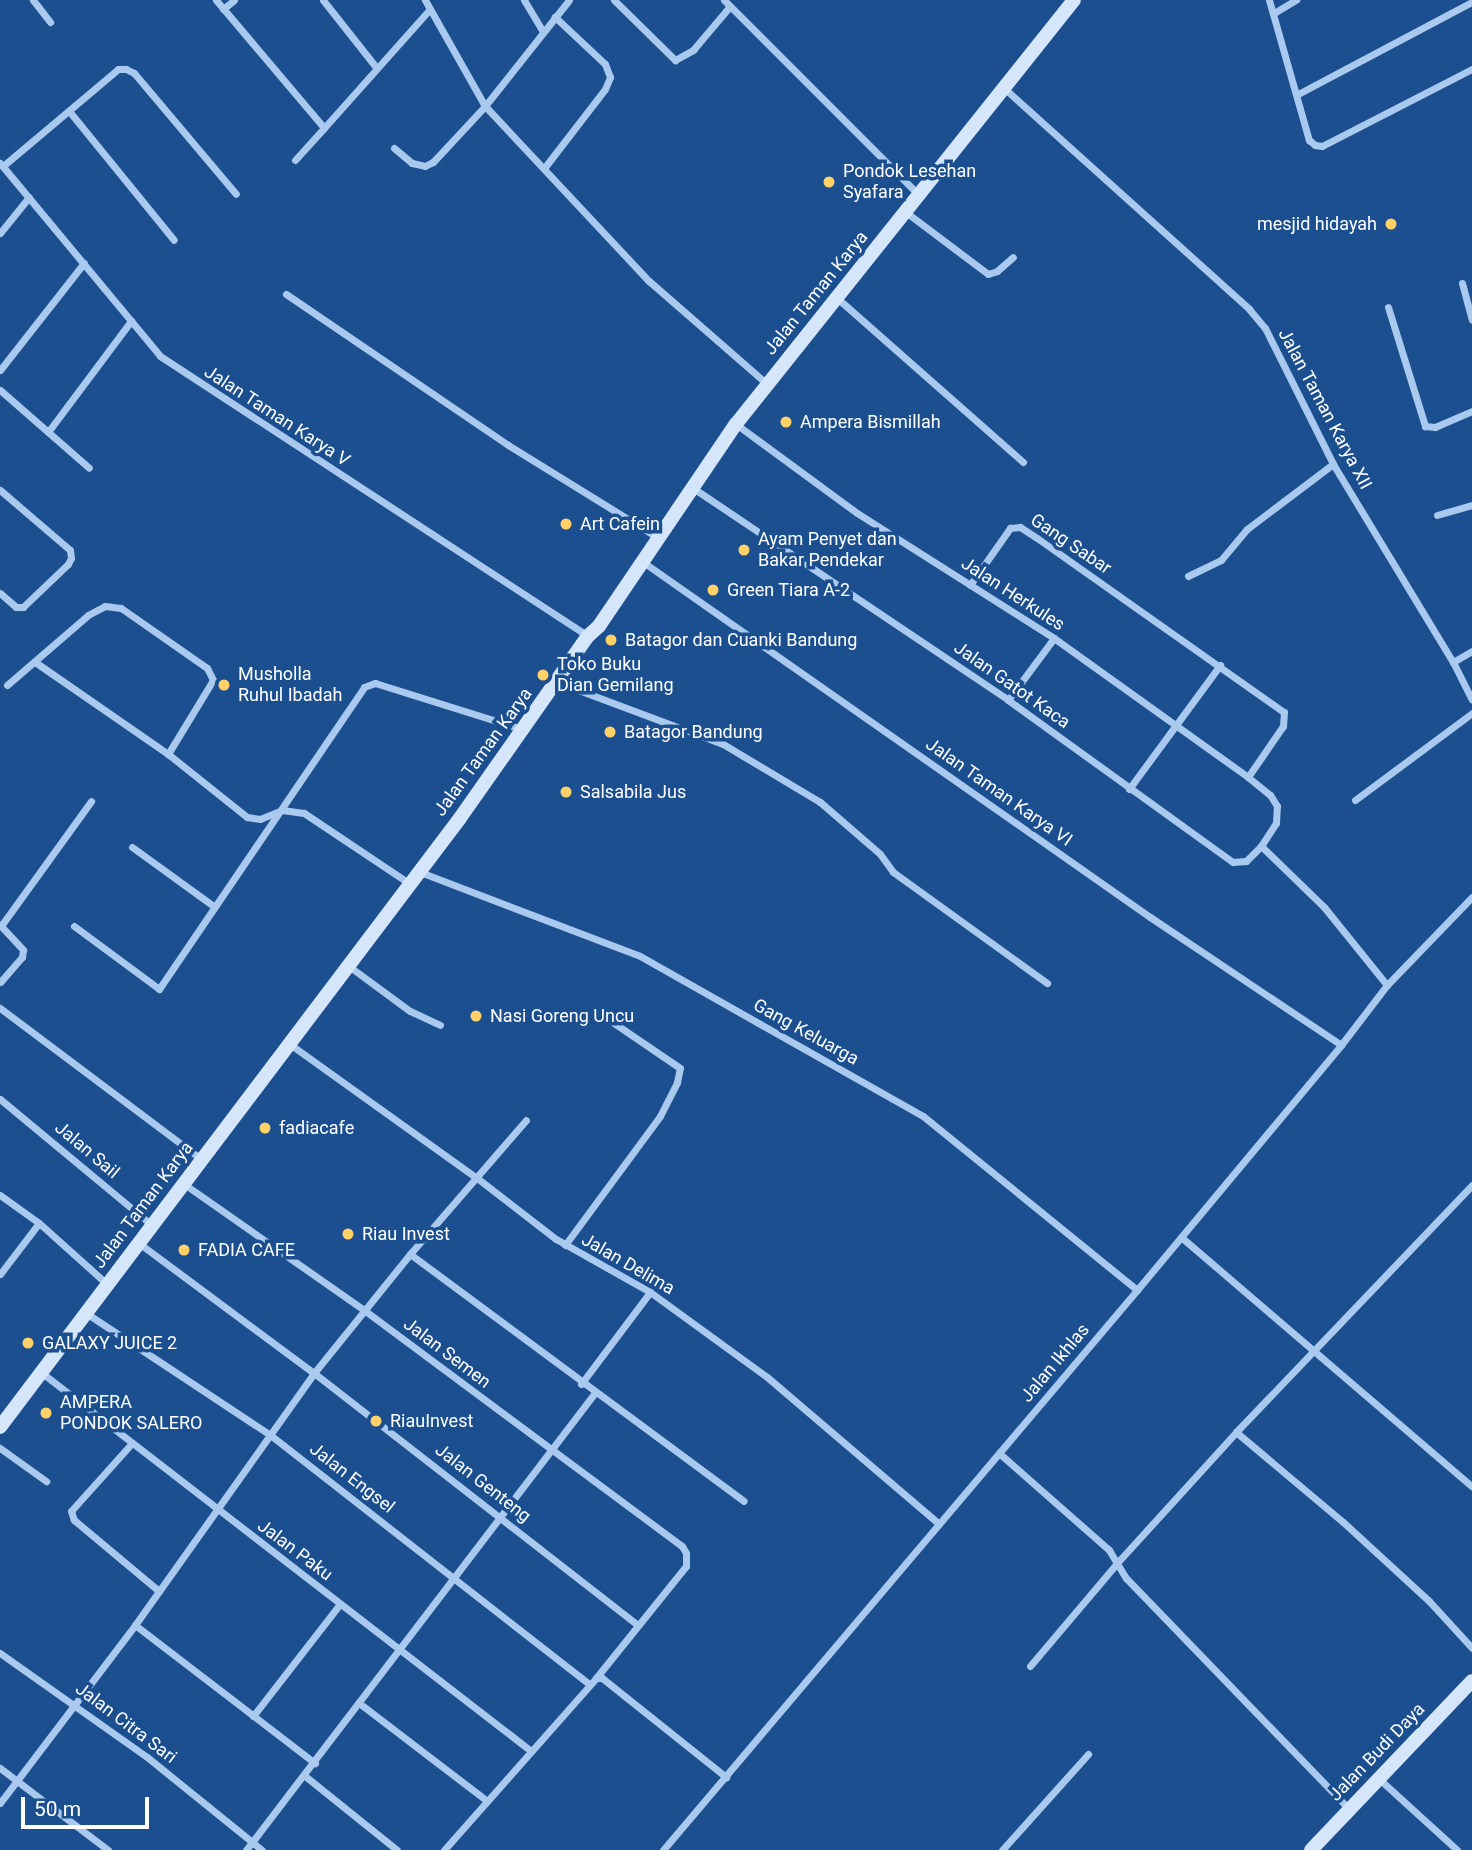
<!DOCTYPE html>
<html>
<head>
<meta charset="utf-8">
<style>
	body { margin:0 }
	#map { position:relative; width:1472px; height:1850px; overflow:hidden; background:#1b4f8f; font-family:Roboto,sans-serif }
	div>[style] { position:absolute }
	[style*='--x'] { left:calc(var(--x)*1px); top:calc(var(--y)*1px); width:calc(var(--w)*1px); rotate:calc(var(--a)*1deg) }
	.street>* { height:7px; margin:-3.5px; padding:0 3.5px; transform-origin:3.5px; border-radius:3.5px; background:#a9c9ee }
	.secondary>* { height:14px; margin:-7px; padding:0 7px; transform-origin:7px; border-radius:7px; background:#d6e6fa }
	.dots>* { width:19px; height:19px; translate:-50% -50%; box-sizing:border-box; border:4px solid #1b4f8f; border-radius:50% }
	span { translate:-50% -50%; white-space:nowrap; text-align:center; line-height:1.15; -webkit-text-stroke:7px #1b4f8f; paint-order:stroke }
	.poi-label { font-size:18px; color:#fff }
	.left { translate:0 -50%; text-align:left }
	.right { translate:-100% -50%; text-align:right }
	.street-label { font-size:18px; color:#fff }
	.scale { position:absolute; left:21px; top:1797px; width:128px; height:32px; box-sizing:border-box; border:4px solid #fff; border-top:0; padding-left:9px; font-size:21px; line-height:24px; white-space:nowrap; color:#fff; -webkit-text-stroke:5px #1b4f8f; paint-order:stroke }
</style>
</head>
<body>
<div id="map">
	<div class="street">
		<div style="--x:33;--y:0;--w:28;--a:52"></div>
		<div style="--x:216;--y:0;--w:167;--a:49.8"></div>
		<div style="--x:324;--y:128;--w:159;--a:-48.3"></div>
		<div style="--x:323;--y:0;--w:85;--a:51.7"></div>
		<div style="--x:425;--y:0;--w:122;--a:60.5"></div>
		<div style="--x:485;--y:106;--w:240;--a:46.9"></div>
		<div style="--x:649;--y:281;--w:157;--a:41.1"></div>
		<div style="--x:524;--y:0;--w:37;--a:59"></div>
		<div style="--x:614;--y:0;--w:86;--a:44.5"></div>
		<div style="--x:675;--y:60;--w:21;--a:-29"></div>
		<div style="--x:693;--y:50;--w:57;--a:-49.9"></div>
		<div style="--x:724;--y:0;--w:276;--a:45"></div>
		<div style="--x:1269;--y:0;--w:146;--a:74.1"></div>
		<div style="--x:1309;--y:140;--w:8;--a:40"></div>
		<div style="--x:1315;--y:145;--w:7;--a:8"></div>
		<div style="--x:1322;--y:146;--w:169;--a:-27.2"></div>
		<div style="--x:223;--y:9;--w:14;--a:-39"></div>
		<div style="--x:1274;--y:13;--w:26;--a:-31"></div>
		<div style="--x:1005;--y:89;--w:329;--a:42"></div>
		<div style="--x:1249;--y:309;--w:25;--a:50"></div>
		<div style="--x:1265;--y:328;--w:152;--a:63.4"></div>
		<div style="--x:1333;--y:464;--w:232;--a:58.8"></div>
		<div style="--x:1453;--y:662;--w:42;--a:63.4"></div>
		<div style="--x:1298;--y:94;--w:197;--a:-27.9"></div>
		<div style="--x:69;--y:111;--w:166;--a:50.9"></div>
		<div style="--x:394;--y:148;--w:23;--a:40"></div>
		<div style="--x:412;--y:163;--w:13;--a:13"></div>
		<div style="--x:425;--y:166;--w:9;--a:-27"></div>
		<div style="--x:433;--y:162;--w:76;--a:-47.1"></div>
		<div style="--x:485;--y:106;--w:135;--a:-51.6"></div>
		<div style="--x:295;--y:160;--w:43;--a:-47.8"></div>
		<div style="--x:0;--y:163;--w:251;--a:50.3"></div>
		<div style="--x:160;--y:356;--w:511;--a:33.19"></div>
		<div style="--x:3;--y:166;--w:150;--a:-40.1"></div>
		<div style="--x:118;--y:69;--w:8;--a:0"></div>
		<div style="--x:126;--y:69;--w:9;--a:27"></div>
		<div style="--x:134;--y:73;--w:158;--a:49.9"></div>
		<div style="--x:545;--y:167;--w:98;--a:-52.4"></div>
		<div style="--x:605;--y:89;--w:13;--a:-67"></div>
		<div style="--x:610;--y:77;--w:14;--a:-111"></div>
		<div style="--x:605;--y:64;--w:69;--a:-136.8"></div>
		<div style="--x:907;--y:213;--w:101;--a:37"></div>
		<div style="--x:988;--y:274;--w:9;--a:-18"></div>
		<div style="--x:997;--y:271;--w:21;--a:-41"></div>
		<div style="--x:0;--y:233;--w:46;--a:-51.1"></div>
		<div style="--x:1462;--y:283;--w:38;--a:75"></div>
		<div style="--x:286;--y:294;--w:268;--a:34.2"></div>
		<div style="--x:508;--y:445;--w:175;--a:31.7"></div>
		<div style="--x:837;--y:298;--w:248;--a:41.4"></div>
		<div style="--x:1388;--y:307;--w:125;--a:72.7"></div>
		<div style="--x:1425;--y:426;--w:10;--a:6"></div>
		<div style="--x:1435;--y:427;--w:40;--a:-23.4"></div>
		<div style="--x:0;--y:370;--w:136;--a:-51.9"></div>
		<div style="--x:0;--y:390;--w:118;--a:41.2"></div>
		<div style="--x:48;--y:432;--w:139;--a:-53.2"></div>
		<div style="--x:693;--y:488;--w:380;--a:33.9"></div>
		<div style="--x:1008;--y:700;--w:277;--a:35.8"></div>
		<div style="--x:1233;--y:862;--w:13;--a:-4"></div>
		<div style="--x:1246;--y:861;--w:21;--a:-45"></div>
		<div style="--x:1261;--y:846;--w:27;--a:-57"></div>
		<div style="--x:1276;--y:823;--w:17;--a:-87"></div>
		<div style="--x:1277;--y:806;--w:13;--a:-122"></div>
		<div style="--x:1270;--y:795;--w:28;--a:-141"></div>
		<div style="--x:1248;--y:777;--w:239;--a:-144.4"></div>
		<div style="--x:1054;--y:638;--w:233;--a:-147.6"></div>
		<div style="--x:857;--y:513;--w:150;--a:-143.7"></div>
		<div style="--x:0;--y:490;--w:92;--a:40.6"></div>
		<div style="--x:70;--y:550;--w:8;--a:83"></div>
		<div style="--x:71;--y:558;--w:7;--a:117"></div>
		<div style="--x:68;--y:564;--w:62;--a:136.3"></div>
		<div style="--x:23;--y:607;--w:7;--a:180"></div>
		<div style="--x:16;--y:607;--w:21;--a:-139"></div>
		<div style="--x:1437;--y:515;--w:36;--a:-16"></div>
		<div style="--x:643;--y:562;--w:619;--a:35"></div>
		<div style="--x:1150;--y:917;--w:230;--a:33.8"></div>
		<div style="--x:1188;--y:576;--w:37;--a:-26"></div>
		<div style="--x:1221;--y:560;--w:40;--a:-50"></div>
		<div style="--x:1247;--y:529;--w:108;--a:-37.1"></div>
		<div style="--x:970;--y:585;--w:70;--a:-54.9"></div>
		<div style="--x:1010;--y:528;--w:10;--a:-6"></div>
		<div style="--x:1020;--y:527;--w:20;--a:33"></div>
		<div style="--x:1037;--y:538;--w:302;--a:35.2"></div>
		<div style="--x:1284;--y:712;--w:14;--a:94"></div>
		<div style="--x:1283;--y:726;--w:62;--a:124.5"></div>
		<div style="--x:35;--y:662;--w:162;--a:34.7"></div>
		<div style="--x:168;--y:754;--w:101;--a:38.6"></div>
		<div style="--x:247;--y:817;--w:13;--a:9"></div>
		<div style="--x:260;--y:819;--w:24;--a:-22"></div>
		<div style="--x:282;--y:810;--w:22;--a:8"></div>
		<div style="--x:304;--y:813;--w:128;--a:33.8"></div>
		<div style="--x:1453;--y:662;--w:22;--a:-30"></div>
		<div style="--x:557;--y:682;--w:177;--a:20.5"></div>
		<div style="--x:723;--y:744;--w:113;--a:30.9"></div>
		<div style="--x:820;--y:802;--w:79;--a:40.9"></div>
		<div style="--x:880;--y:854;--w:22;--a:54"></div>
		<div style="--x:893;--y:872;--w:190;--a:35.8"></div>
		<div style="--x:7;--y:685;--w:107;--a:-40.8"></div>
		<div style="--x:88;--y:615;--w:19;--a:-28"></div>
		<div style="--x:105;--y:606;--w:16;--a:7"></div>
		<div style="--x:121;--y:608;--w:105;--a:34.9"></div>
		<div style="--x:207;--y:668;--w:13;--a:63"></div>
		<div style="--x:213;--y:680;--w:87;--a:121.3"></div>
		<div style="--x:1008;--y:700;--w:77;--a:-53.4"></div>
		<div style="--x:1129;--y:789;--w:154;--a:-53.7"></div>
		<div style="--x:1355;--y:800;--w:146;--a:-36.6"></div>
		<div style="--x:1261;--y:846;--w:88;--a:44.1"></div>
		<div style="--x:1324;--y:907;--w:100;--a:51.1"></div>
		<div style="--x:132;--y:847;--w:102;--a:35.9"></div>
		<div style="--x:420;--y:872;--w:235;--a:20.9"></div>
		<div style="--x:640;--y:956;--w:325;--a:29.5"></div>
		<div style="--x:923;--y:1116;--w:276;--a:39.1"></div>
		<div style="--x:0;--y:925;--w:34;--a:47"></div>
		<div style="--x:23;--y:950;--w:7;--a:98"></div>
		<div style="--x:22;--y:957;--w:33;--a:131"></div>
		<div style="--x:1;--y:926;--w:154;--a:-54.2"></div>
		<div style="--x:74;--y:926;--w:106;--a:36.5"></div>
		<div style="--x:159;--y:989;--w:365;--a:-55.8"></div>
		<div style="--x:364;--y:687;--w:12;--a:-20"></div>
		<div style="--x:375;--y:683;--w:154;--a:17.4"></div>
		<div style="--x:350;--y:967;--w:74;--a:36.3"></div>
		<div style="--x:410;--y:1011;--w:33;--a:25"></div>
		<div style="--x:0;--y:1008;--w:251;--a:36.9"></div>
		<div style="--x:291;--y:1045;--w:229;--a:35.6"></div>
		<div style="--x:477;--y:1178;--w:100;--a:37.7"></div>
		<div style="--x:556;--y:1239;--w:108;--a:29.4"></div>
		<div style="--x:650;--y:1292;--w:145;--a:36"></div>
		<div style="--x:767;--y:1377;--w:226;--a:40.5"></div>
		<div style="--x:0;--y:1099;--w:197;--a:39.7"></div>
		<div style="--x:184;--y:1184;--w:220;--a:35"></div>
		<div style="--x:364;--y:1310;--w:396;--a:36.6"></div>
		<div style="--x:682;--y:1546;--w:8;--a:60"></div>
		<div style="--x:686;--y:1553;--w:13;--a:90"></div>
		<div style="--x:686;--y:1566;--w:144;--a:128.8"></div>
		<div style="--x:0;--y:1195;--w:48;--a:35.7"></div>
		<div style="--x:39;--y:1223;--w:91;--a:41.9"></div>
		<div style="--x:1181;--y:1237;--w:383;--a:40.6"></div>
		<div style="--x:140;--y:1244;--w:217;--a:36.6"></div>
		<div style="--x:314;--y:1373;--w:409;--a:37.9"></div>
		<div style="--x:565;--y:1245;--w:160;--a:-53.6"></div>
		<div style="--x:660;--y:1116;--w:38;--a:-63"></div>
		<div style="--x:677;--y:1082;--w:14;--a:-78"></div>
		<div style="--x:680;--y:1068;--w:98;--a:-145.8"></div>
		<div style="--x:410;--y:1254;--w:415;--a:36.5"></div>
		<div style="--x:0;--y:1274;--w:64;--a:-52.6"></div>
		<div style="--x:86;--y:1313;--w:219;--a:33.5"></div>
		<div style="--x:269;--y:1434;--w:405;--a:38"></div>
		<div style="--x:42;--y:1373;--w:618;--a:37.7"></div>
		<div style="--x:581;--y:1384;--w:115;--a:-53.1"></div>
		<div style="--x:1236;--y:1432;--w:140;--a:40.1"></div>
		<div style="--x:1343;--y:1522;--w:117;--a:42.6"></div>
		<div style="--x:1429;--y:1601;--w:64;--a:47.5"></div>
		<div style="--x:132;--y:1443;--w:91;--a:131.9"></div>
		<div style="--x:71;--y:1511;--w:9;--a:72"></div>
		<div style="--x:74;--y:1520;--w:111;--a:39.9"></div>
		<div style="--x:0;--y:1448;--w:57;--a:35.7"></div>
		<div style="--x:999;--y:1453;--w:147;--a:41.4"></div>
		<div style="--x:1109;--y:1550;--w:33;--a:59"></div>
		<div style="--x:1126;--y:1578;--w:321;--a:46"></div>
		<div style="--x:135;--y:1625;--w:227;--a:37.5"></div>
		<div style="--x:0;--y:1653;--w:180;--a:35.3"></div>
		<div style="--x:147;--y:1757;--w:148;--a:39"></div>
		<div style="--x:1030;--y:1666;--w:135;--a:-49.8"></div>
		<div style="--x:1117;--y:1563;--w:177;--a:-47.7"></div>
		<div style="--x:1236;--y:1432;--w:342;--a:-46.3"></div>
		<div style="--x:359;--y:1703;--w:161;--a:37.4"></div>
		<div style="--x:253;--y:1716;--w:142;--a:-52.2"></div>
		<div style="--x:0;--y:1768;--w:136;--a:37.2"></div>
		<div style="--x:305;--y:1776;--w:118;--a:38.8"></div>
		<div style="--x:1378;--y:1778;--w:107;--a:42.3"></div>
		<div style="--x:0;--y:1803;--w:223;--a:-52.8"></div>
		<div style="--x:135;--y:1625;--w:309;--a:-54.6"></div>
		<div style="--x:314;--y:1373;--w:153;--a:-51.1"></div>
		<div style="--x:410;--y:1254;--w:177;--a:-49.1"></div>
		<div style="--x:246;--y:1850;--w:574;--a:-52.65"></div>
		<div style="--x:444;--y:1850;--w:230;--a:-48.5"></div>
		<div style="--x:596;--y:1678;--w:6;--a:0"></div>
		<div style="--x:602;--y:1678;--w:159;--a:38.6"></div>
		<div style="--x:663;--y:1850;--w:734;--a:-49.75"></div>
		<div style="--x:1137;--y:1290;--w:319;--a:-50.2"></div>
		<div style="--x:1341;--y:1045;--w:76;--a:-52.5"></div>
		<div style="--x:1387;--y:985;--w:122;--a:-46"></div>
		<div style="--x:1002;--y:1850;--w:129;--a:-48.1"></div>
	</div>
	<div class="secondary">
		<div style="--x:0;--y:1427;--w:763;--a:-52.93"></div>
		<div style="--x:460;--y:818;--w:223;--a:-54.9"></div>
		<div style="--x:588;--y:636;--w:15;--a:-42"></div>
		<div style="--x:599;--y:626;--w:244;--a:-55.9"></div>
		<div style="--x:736;--y:424;--w:542;--a:-51.44"></div>
		<div style="--x:1311;--y:1850;--w:233;--a:-46.4"></div>
	</div>
	<div class="dots">
		<div style="left:829px;top:182px;background:#ffd166"></div>
		<div style="left:1391px;top:224px;background:#ffd166"></div>
		<div style="left:786px;top:422px;background:#ffd166"></div>
		<div style="left:566px;top:524px;background:#ffd166"></div>
		<div style="left:744px;top:550px;background:#ffd166"></div>
		<div style="left:713px;top:590px;background:#ffd166"></div>
		<div style="left:611px;top:640px;background:#ffd166"></div>
		<div style="left:543px;top:675px;background:#ffd166"></div>
		<div style="left:224px;top:685px;background:#ffd166"></div>
		<div style="left:610px;top:732px;background:#ffd166"></div>
		<div style="left:566px;top:792px;background:#ffd166"></div>
		<div style="left:476px;top:1016px;background:#ffd166"></div>
		<div style="left:265px;top:1128px;background:#ffd166"></div>
		<div style="left:348px;top:1234px;background:#ffd166"></div>
		<div style="left:184px;top:1250px;background:#ffd166"></div>
		<div style="left:28px;top:1343px;background:#ffd166"></div>
		<div style="left:46px;top:1413px;background:#ffd166"></div>
		<div style="left:376px;top:1421px;background:#ffd166"></div>
	</div>
	<div class="poi-label">
		<span class="left" style="left:843px;top:182px">Pondok Lesehan<br>Syafara</span>
		<span class="right" style="left:1377px;top:224px">mesjid hidayah</span>
		<span class="left" style="left:800px;top:422px">Ampera Bismillah</span>
		<span class="left" style="left:580px;top:524px">Art Cafein</span>
		<span class="left" style="left:758px;top:550px">Ayam Penyet dan<br>Bakar Pendekar</span>
		<span class="left" style="left:727px;top:590px">Green Tiara A-2</span>
		<span class="left" style="left:625px;top:640px">Batagor dan Cuanki Bandung</span>
		<span class="left" style="left:557px;top:675px">Toko Buku<br>Dian Gemilang</span>
		<span class="left" style="left:238px;top:685px">Musholla<br>Ruhul Ibadah</span>
		<span class="left" style="left:624px;top:732px">Batagor Bandung</span>
		<span class="left" style="left:580px;top:792px">Salsabila Jus</span>
		<span class="left" style="left:490px;top:1016px">Nasi Goreng Uncu</span>
		<span class="left" style="left:279px;top:1128px">fadiacafe</span>
		<span class="left" style="left:362px;top:1234px">Riau Invest</span>
		<span class="left" style="left:198px;top:1250px">FADIA CAFE</span>
		<span class="left" style="left:42px;top:1343px">GALAXY JUICE 2</span>
		<span class="left" style="left:60px;top:1413px">AMPERA<br>PONDOK SALERO</span>
		<span class="left" style="left:390px;top:1421px">RiauInvest</span>
	</div>
	<div class="street-label">
		<span style="left:816px;top:293px;rotate:-51deg">Jalan Taman Karya</span>
		<span style="left:1325px;top:409px;rotate:62deg">Jalan Taman Karya XII</span>
		<span style="left:277px;top:416px;rotate:33deg">Jalan Taman Karya V</span>
		<span style="left:1071px;top:544px;rotate:34deg">Gang Sabar</span>
		<span style="left:1013px;top:594px;rotate:33deg">Jalan Herkules</span>
		<span style="left:1012px;top:685px;rotate:35deg">Jalan Gatot Kaca</span>
		<span style="left:483px;top:752px;rotate:-54deg">Jalan Taman Karya</span>
		<span style="left:999px;top:792px;rotate:35deg">Jalan Taman Karya VI</span>
		<span style="left:806px;top:1032px;rotate:29deg">Gang Keluarga</span>
		<span style="left:87px;top:1150px;rotate:40deg">Jalan Sail</span>
		<span style="left:143px;top:1205px;rotate:-53deg">Jalan Taman Karya</span>
		<span style="left:628px;top:1264px;rotate:30deg">Jalan Delima</span>
		<span style="left:447px;top:1353px;rotate:37deg">Jalan Semen</span>
		<span style="left:1055px;top:1363px;rotate:-50deg">Jalan Ikhlas</span>
		<span style="left:352px;top:1478px;rotate:38deg">Jalan Engsel</span>
		<span style="left:483px;top:1483px;rotate:38deg">Jalan Genteng</span>
		<span style="left:295px;top:1550px;rotate:37deg">Jalan Paku</span>
		<span style="left:126px;top:1723px;rotate:37deg">Jalan Citra Sari</span>
		<span style="left:1377px;top:1752px;rotate:-46deg">Jalan Budi Daya</span>
	</div>
	<div class="scale">50 m</div>
</div>
</body>
</html>
